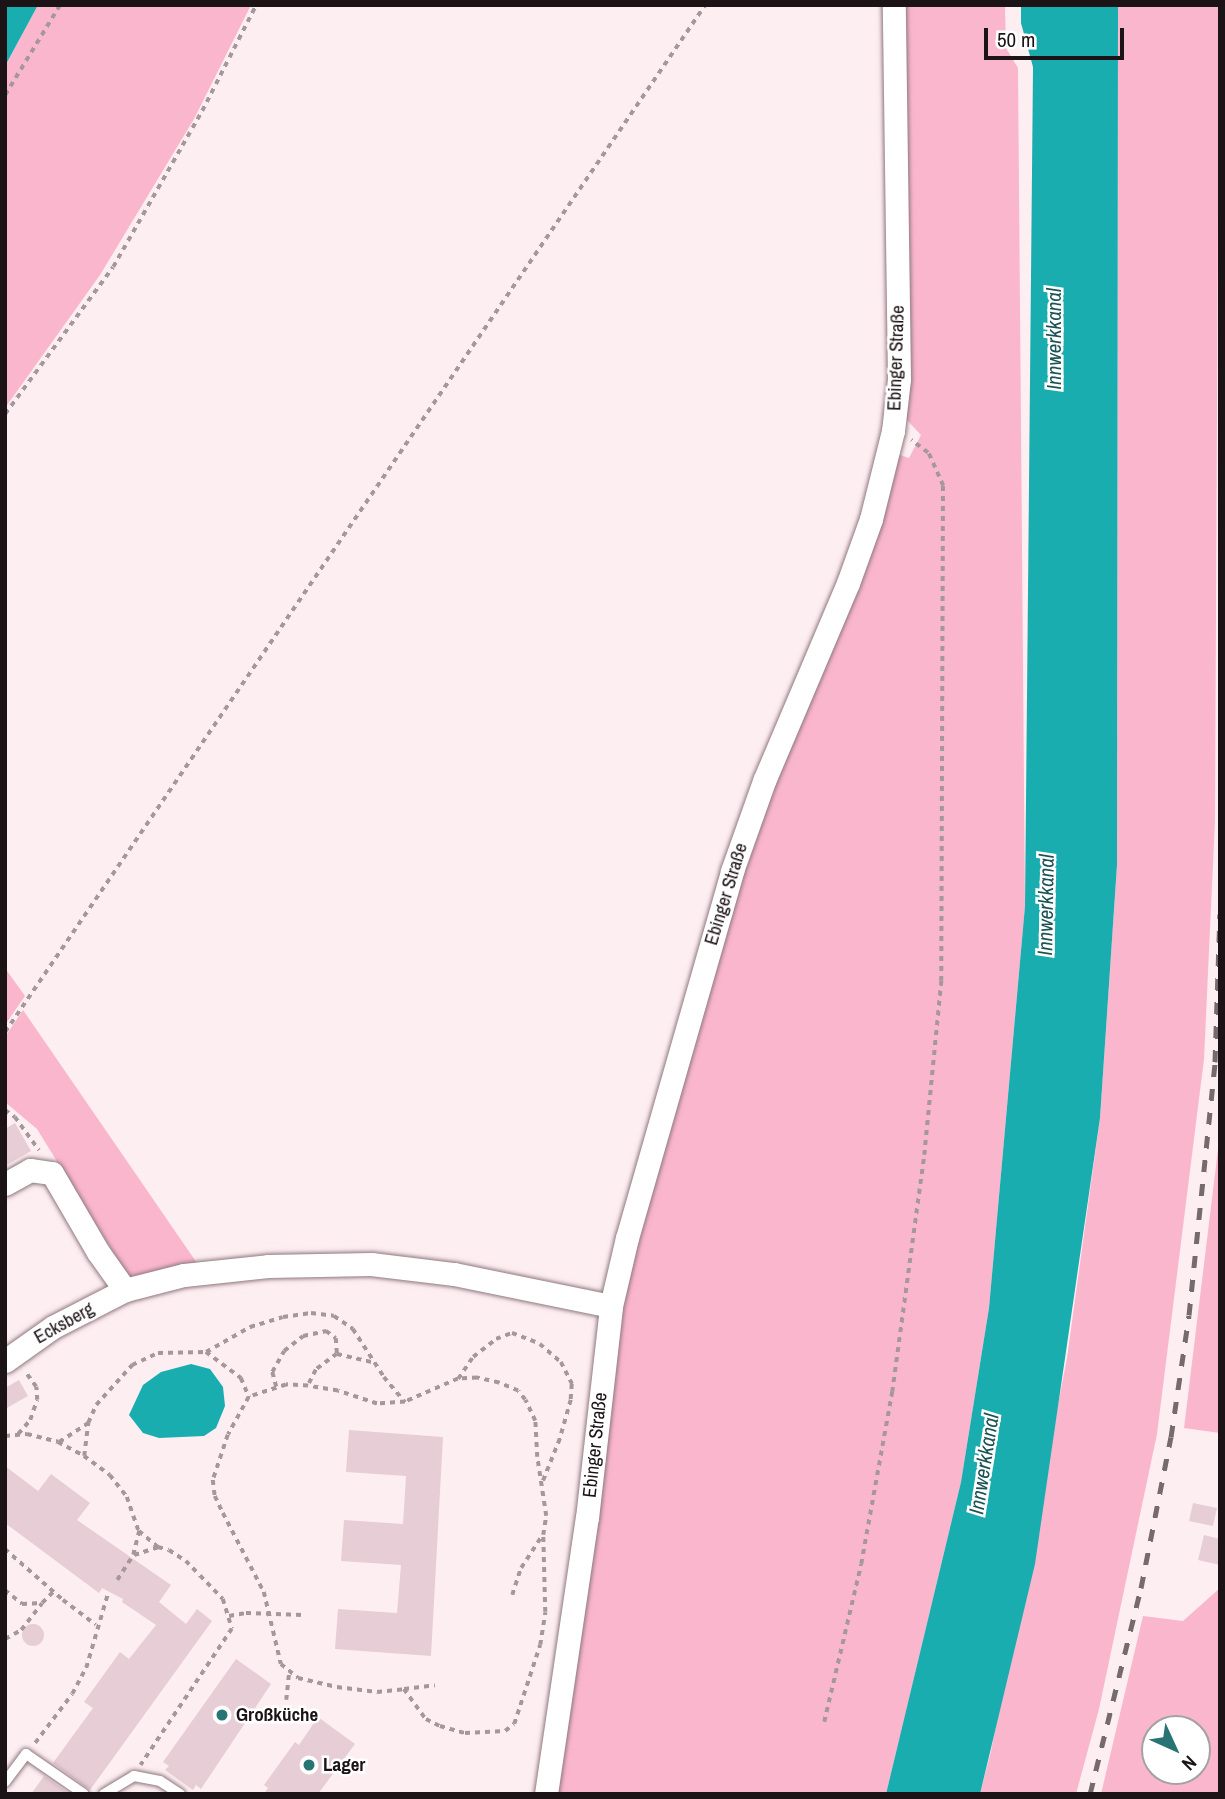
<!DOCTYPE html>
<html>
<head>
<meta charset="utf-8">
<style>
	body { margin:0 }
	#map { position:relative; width:1225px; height:1799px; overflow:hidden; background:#fdeef2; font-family:"Archivo Narrow",sans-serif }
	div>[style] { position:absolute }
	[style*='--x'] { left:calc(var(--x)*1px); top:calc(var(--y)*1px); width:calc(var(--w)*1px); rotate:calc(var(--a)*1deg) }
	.green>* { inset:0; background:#fab6cd }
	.water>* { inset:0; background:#19adb0 }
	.building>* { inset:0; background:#e7cdd5 }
	.round { border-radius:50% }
	.path>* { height:3.5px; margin-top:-1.75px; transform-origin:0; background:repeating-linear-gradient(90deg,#a5989c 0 5px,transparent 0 10px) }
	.roads { filter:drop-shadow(0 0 2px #8f787f) drop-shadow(0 0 2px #8f787f) }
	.lane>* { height:10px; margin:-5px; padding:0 5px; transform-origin:5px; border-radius:5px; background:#fff }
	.street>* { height:23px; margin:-11.5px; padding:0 11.5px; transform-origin:11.5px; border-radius:11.5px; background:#fff }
	.rail>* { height:5px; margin-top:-2.5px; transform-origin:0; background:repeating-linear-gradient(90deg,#756a6d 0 12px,transparent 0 24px) }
	.dots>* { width:19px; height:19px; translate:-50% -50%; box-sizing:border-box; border:4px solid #fff; border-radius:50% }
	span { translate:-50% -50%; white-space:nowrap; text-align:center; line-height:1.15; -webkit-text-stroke:5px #fff; paint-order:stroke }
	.street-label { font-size:19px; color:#1c1316 }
	.poi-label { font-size:19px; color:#1c1316; font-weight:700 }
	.left { translate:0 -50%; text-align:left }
	.water-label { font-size:21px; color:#1b5253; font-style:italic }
	.frame { position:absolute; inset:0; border:7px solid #1c1316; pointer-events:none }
	.north { position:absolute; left:1141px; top:1715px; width:70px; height:70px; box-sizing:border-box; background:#fff; border:2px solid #a4a1a2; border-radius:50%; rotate:135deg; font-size:19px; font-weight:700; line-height:28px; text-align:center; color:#1c1316 }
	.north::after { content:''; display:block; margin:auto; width:24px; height:32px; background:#287374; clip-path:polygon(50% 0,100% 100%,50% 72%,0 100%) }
	.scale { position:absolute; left:984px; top:28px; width:140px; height:32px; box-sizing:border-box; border:4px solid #1c1316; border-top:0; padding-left:9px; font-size:21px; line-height:24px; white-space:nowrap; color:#1c1316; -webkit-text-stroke:5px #fff; paint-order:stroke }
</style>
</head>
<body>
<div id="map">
	<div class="green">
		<div style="clip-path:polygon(38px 5px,251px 5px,194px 119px,100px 275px,5px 408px,5px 66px)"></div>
		<div style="clip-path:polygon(904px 5px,1005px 5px,1006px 48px,1018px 68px,1025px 906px,989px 1308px,961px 1482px,886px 1794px,556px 1794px,616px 1317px,739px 875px,798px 724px,894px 459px,900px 455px,909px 458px,921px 435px,906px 419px,904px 406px)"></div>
		<div style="clip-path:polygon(1118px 5px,1219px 5px,1215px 821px,1204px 1059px,1157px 1434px,1099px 1709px,1076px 1794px,980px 1794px,991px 1751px,1067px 1358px,1100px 1118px,1117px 865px)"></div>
		<div style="clip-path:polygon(5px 968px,25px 996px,5px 1025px)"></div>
		<div style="clip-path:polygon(23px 1010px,199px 1266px,132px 1283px,37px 1129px,5px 1102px,5px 1037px)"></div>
		<div style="clip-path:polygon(1220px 1133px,1220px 1433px,1184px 1428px)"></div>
		<div style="clip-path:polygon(evenodd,1220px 1588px,1220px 1794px,1101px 1794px,1143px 1616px,1183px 1621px,1220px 1588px,1155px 1729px,1197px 1729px,1197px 1771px,1155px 1771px,1155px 1729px)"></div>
	</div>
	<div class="water">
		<div style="clip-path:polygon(5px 5px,38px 5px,5px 66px)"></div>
		<div style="clip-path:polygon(1021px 5px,1118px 5px,1117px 865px,1100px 1118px,1035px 1564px,980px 1794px,886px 1794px,961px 1482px,989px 1308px,1025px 906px,1033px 67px,1021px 23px)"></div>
		<div style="clip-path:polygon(191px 1364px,210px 1369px,223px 1387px,225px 1406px,216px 1428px,204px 1436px,159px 1438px,143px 1433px,129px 1415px,143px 1385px,161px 1372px)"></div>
	</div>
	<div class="building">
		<div style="clip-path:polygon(15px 1123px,31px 1151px,5px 1166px,5px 1129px)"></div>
		<div style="clip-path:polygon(19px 1380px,28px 1396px,5px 1409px,5px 1388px)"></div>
		<div style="clip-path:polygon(349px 1430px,443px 1437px,431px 1656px,335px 1649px,338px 1609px,397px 1613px,401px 1565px,341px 1561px,344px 1520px,403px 1524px,406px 1476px,346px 1472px)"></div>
		<div style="clip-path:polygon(5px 1466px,38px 1491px,51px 1474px,90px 1503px,77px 1520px,171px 1585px,159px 1602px,186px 1624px,197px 1609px,212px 1621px,90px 1790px,53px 1763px,93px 1708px,84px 1702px,120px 1652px,129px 1659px,156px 1625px,122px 1602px,123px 1599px,102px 1588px,99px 1593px,5px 1523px)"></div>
		<div style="clip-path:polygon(1193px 1503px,1217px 1508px,1213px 1526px,1189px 1521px)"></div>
		<div style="clip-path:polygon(1204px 1535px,1220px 1539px,1220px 1565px,1198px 1560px)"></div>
		<div class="round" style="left:22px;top:1624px;width:22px;height:22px"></div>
		<div style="clip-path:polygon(236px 1659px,271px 1684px,201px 1789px,196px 1785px,193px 1790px,165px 1770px,169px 1766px,163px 1762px)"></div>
		<div style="clip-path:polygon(318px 1717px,355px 1744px,318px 1794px,264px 1794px,268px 1788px,264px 1785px,295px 1742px,299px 1745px)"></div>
		<div style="clip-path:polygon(44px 1776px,70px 1794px,31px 1794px)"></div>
	</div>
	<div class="path">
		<div style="--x:5;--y:95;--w:105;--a:-58.6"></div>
		<div style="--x:5;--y:414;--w:182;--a:-53.7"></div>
		<div style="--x:113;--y:267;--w:180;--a:-60.3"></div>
		<div style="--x:202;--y:111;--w:119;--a:-63"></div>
		<div style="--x:5;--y:1032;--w:1243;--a:-55.72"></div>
		<div style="--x:5;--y:1110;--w:12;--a:35"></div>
		<div style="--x:15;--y:1117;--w:41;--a:54"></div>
		<div style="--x:206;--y:1352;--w:51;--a:-29.6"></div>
		<div style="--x:250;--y:1327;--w:34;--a:-17"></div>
		<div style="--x:283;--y:1317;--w:28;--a:-8"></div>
		<div style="--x:311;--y:1313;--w:23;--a:7"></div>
		<div style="--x:334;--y:1316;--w:23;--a:34"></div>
		<div style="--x:353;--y:1329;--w:57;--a:57.1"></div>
		<div style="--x:384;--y:1377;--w:33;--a:50"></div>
		<div style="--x:337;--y:1354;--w:36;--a:13"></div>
		<div style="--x:458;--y:1379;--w:27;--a:-56"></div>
		<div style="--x:473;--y:1357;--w:29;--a:-38"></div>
		<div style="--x:496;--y:1339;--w:17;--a:-21"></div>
		<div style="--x:512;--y:1333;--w:30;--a:21"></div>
		<div style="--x:540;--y:1344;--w:28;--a:41"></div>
		<div style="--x:561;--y:1362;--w:25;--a:63"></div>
		<div style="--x:572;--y:1384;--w:16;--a:94"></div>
		<div style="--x:571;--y:1400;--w:41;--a:105.8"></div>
		<div style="--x:560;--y:1439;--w:48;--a:111.8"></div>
		<div style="--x:276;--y:1387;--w:16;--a:-105"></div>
		<div style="--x:272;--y:1372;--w:24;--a:-60"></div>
		<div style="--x:284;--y:1351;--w:24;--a:-38"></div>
		<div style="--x:303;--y:1336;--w:24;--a:-12"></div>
		<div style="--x:326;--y:1331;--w:12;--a:35"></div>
		<div style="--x:336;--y:1338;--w:16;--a:86"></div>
		<div style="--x:337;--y:1354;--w:26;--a:143"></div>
		<div style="--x:316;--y:1370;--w:18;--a:117"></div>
		<div style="--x:18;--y:1434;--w:18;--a:-49"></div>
		<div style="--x:30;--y:1420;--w:21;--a:-71"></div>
		<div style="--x:37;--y:1400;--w:13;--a:-94"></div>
		<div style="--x:36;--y:1387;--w:19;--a:-126"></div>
		<div style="--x:5;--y:1436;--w:22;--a:-5"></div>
		<div style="--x:27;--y:1434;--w:32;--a:14"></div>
		<div style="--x:58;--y:1442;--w:30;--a:28"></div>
		<div style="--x:84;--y:1456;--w:32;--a:36"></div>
		<div style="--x:110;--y:1475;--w:28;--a:52"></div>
		<div style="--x:127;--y:1497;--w:36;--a:71"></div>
		<div style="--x:139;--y:1531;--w:25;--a:40"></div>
		<div style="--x:158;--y:1547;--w:11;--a:15"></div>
		<div style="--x:169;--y:1550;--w:20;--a:33"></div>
		<div style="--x:186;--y:1561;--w:53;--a:45.8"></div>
		<div style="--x:223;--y:1599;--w:31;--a:73"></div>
		<div style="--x:232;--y:1629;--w:164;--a:123.8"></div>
		<div style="--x:59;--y:1442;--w:35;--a:-33"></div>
		<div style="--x:88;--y:1423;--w:20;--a:-66"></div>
		<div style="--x:96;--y:1405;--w:54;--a:-48"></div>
		<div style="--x:132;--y:1365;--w:29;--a:-25"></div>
		<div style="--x:158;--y:1353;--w:48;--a:-1.2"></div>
		<div style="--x:206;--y:1352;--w:44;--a:36.6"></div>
		<div style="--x:241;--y:1378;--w:21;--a:67"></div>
		<div style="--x:84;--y:1456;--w:33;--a:-83"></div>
		<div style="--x:5;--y:1549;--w:77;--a:41.3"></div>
		<div style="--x:63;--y:1600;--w:41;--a:37.1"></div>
		<div style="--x:134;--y:1555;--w:25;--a:-18"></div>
		<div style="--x:117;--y:1580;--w:30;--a:-57"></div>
		<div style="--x:133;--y:1555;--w:25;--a:-76"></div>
		<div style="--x:5;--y:1590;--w:22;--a:39"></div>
		<div style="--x:22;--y:1604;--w:20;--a:-3"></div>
		<div style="--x:42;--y:1603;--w:17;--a:-45"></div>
		<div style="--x:512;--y:1595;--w:28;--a:-72"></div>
		<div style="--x:521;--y:1568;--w:38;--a:-57"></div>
		<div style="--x:229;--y:1616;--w:17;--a:-10"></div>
		<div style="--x:246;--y:1613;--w:57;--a:2"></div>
		<div style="--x:5;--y:1639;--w:18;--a:-29"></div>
		<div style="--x:21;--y:1630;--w:34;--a:-52"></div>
		<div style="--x:404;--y:1689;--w:37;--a:54"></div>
		<div style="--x:426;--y:1719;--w:16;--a:27"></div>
		<div style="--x:440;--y:1726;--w:26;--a:16"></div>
		<div style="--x:465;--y:1733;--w:40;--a:-2.9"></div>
		<div style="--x:505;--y:1731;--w:11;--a:-38"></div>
		<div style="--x:514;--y:1724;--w:83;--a:-71.8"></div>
		<div style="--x:540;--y:1645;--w:33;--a:-81"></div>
		<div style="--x:545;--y:1612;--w:77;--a:-91.5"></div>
		<div style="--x:543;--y:1535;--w:19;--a:-81"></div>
		<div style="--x:546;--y:1516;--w:60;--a:-98.7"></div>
		<div style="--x:537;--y:1457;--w:36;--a:-93"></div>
		<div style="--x:535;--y:1421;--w:23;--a:-115"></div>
		<div style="--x:525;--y:1400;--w:11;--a:-128"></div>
		<div style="--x:518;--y:1391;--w:21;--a:-157"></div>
		<div style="--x:499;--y:1383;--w:23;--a:-167"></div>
		<div style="--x:477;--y:1378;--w:19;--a:177"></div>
		<div style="--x:458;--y:1379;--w:58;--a:156.5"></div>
		<div style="--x:405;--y:1402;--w:28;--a:176"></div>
		<div style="--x:377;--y:1404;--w:41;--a:-161.6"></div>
		<div style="--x:338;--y:1391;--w:30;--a:-171"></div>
		<div style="--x:308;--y:1386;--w:22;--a:-177"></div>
		<div style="--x:286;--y:1385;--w:39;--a:162"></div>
		<div style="--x:249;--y:1397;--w:43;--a:118.9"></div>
		<div style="--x:228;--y:1435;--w:47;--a:108.4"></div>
		<div style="--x:213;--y:1480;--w:16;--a:83"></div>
		<div style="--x:215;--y:1496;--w:19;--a:65"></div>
		<div style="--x:223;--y:1513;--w:89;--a:62.6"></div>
		<div style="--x:264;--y:1592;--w:74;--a:76.7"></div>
		<div style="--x:281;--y:1664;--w:22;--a:39"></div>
		<div style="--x:298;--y:1678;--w:40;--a:13"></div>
		<div style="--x:337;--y:1687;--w:40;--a:7.1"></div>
		<div style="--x:377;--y:1692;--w:27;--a:-6"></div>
		<div style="--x:404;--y:1689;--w:31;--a:-7"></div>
		<div style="--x:286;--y:1700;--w:27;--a:-84"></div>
		<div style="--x:824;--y:1722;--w:162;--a:-76.8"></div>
		<div style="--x:861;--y:1564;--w:175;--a:-79.8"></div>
		<div style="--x:892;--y:1392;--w:239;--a:-82.3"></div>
		<div style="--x:924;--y:1155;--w:175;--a:-84.4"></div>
		<div style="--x:941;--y:981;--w:495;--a:-89.8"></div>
		<div style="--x:943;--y:486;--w:36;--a:-114"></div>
		<div style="--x:928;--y:453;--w:21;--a:-143"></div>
		<div style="--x:35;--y:1743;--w:61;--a:-52.9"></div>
		<div style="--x:72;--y:1694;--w:30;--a:-62"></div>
		<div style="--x:86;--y:1668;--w:78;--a:-73.7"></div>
	</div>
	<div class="roads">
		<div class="lane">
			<div style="--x:5;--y:1782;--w:35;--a:-53"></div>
			<div style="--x:26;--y:1754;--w:70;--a:34.6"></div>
			<div style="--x:104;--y:1794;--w:35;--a:-31"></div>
			<div style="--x:134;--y:1776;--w:26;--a:11"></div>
			<div style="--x:160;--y:1781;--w:24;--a:33"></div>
		</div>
		<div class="street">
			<div style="--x:5;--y:1184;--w:29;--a:-29"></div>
			<div style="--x:30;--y:1170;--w:22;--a:8"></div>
			<div style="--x:52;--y:1173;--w:91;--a:59.8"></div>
			<div style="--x:98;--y:1252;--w:47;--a:54.6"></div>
			<div style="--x:5;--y:1361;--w:59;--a:-35.3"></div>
			<div style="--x:53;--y:1327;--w:81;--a:-27.2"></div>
			<div style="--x:125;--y:1290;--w:61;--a:-14.3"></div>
			<div style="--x:184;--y:1275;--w:84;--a:-6.1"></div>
			<div style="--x:268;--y:1266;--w:103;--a:-1.1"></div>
			<div style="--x:371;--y:1264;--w:84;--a:6.9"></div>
			<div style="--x:454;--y:1274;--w:160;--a:11.5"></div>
			<div style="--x:546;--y:1794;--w:279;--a:-81.6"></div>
			<div style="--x:587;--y:1518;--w:213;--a:-83.5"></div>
			<div style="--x:611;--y:1306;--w:70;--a:-76.8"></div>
			<div style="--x:627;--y:1238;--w:382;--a:-74"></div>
			<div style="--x:732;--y:871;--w:96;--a:-70.4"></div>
			<div style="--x:764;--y:781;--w:215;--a:-67"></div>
			<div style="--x:848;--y:583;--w:68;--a:-70.2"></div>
			<div style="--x:871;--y:519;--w:91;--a:-76"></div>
			<div style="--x:893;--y:431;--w:52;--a:-83.4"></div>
			<div style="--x:899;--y:379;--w:374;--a:-90.8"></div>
		</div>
	</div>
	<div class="rail">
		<div style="--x:1090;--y:1794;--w:212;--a:-76.1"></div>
		<div style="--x:1141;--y:1588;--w:154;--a:-78.8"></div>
		<div style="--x:1171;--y:1437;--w:123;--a:-81.6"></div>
		<div style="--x:1189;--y:1315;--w:254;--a:-84.1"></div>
		<div style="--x:1215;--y:1062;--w:148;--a:-88.1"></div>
	</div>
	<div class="dots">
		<div style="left:222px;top:1715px;background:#287374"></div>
		<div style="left:309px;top:1765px;background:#287374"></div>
	</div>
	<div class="street-label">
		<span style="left:896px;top:358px;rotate:-88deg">Ebinger Straße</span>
		<span style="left:726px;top:894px;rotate:-73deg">Ebinger Straße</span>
		<span style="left:64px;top:1323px;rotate:-29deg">Ecksberg</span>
		<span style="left:595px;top:1445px;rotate:-84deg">Ebinger Straße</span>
	</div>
	<div class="poi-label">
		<span class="left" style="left:236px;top:1715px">Großküche</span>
		<span class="left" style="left:323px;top:1765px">Lager</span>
	</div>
	<div class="water-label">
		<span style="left:1054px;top:339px;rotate:-90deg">Innwerkkanal</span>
		<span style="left:1046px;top:905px;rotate:-89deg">Innwerkkanal</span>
		<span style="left:984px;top:1464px;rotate:-81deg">Innwerkkanal</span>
	</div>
	<div class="frame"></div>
	<div class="north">N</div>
	<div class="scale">50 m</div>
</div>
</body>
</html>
